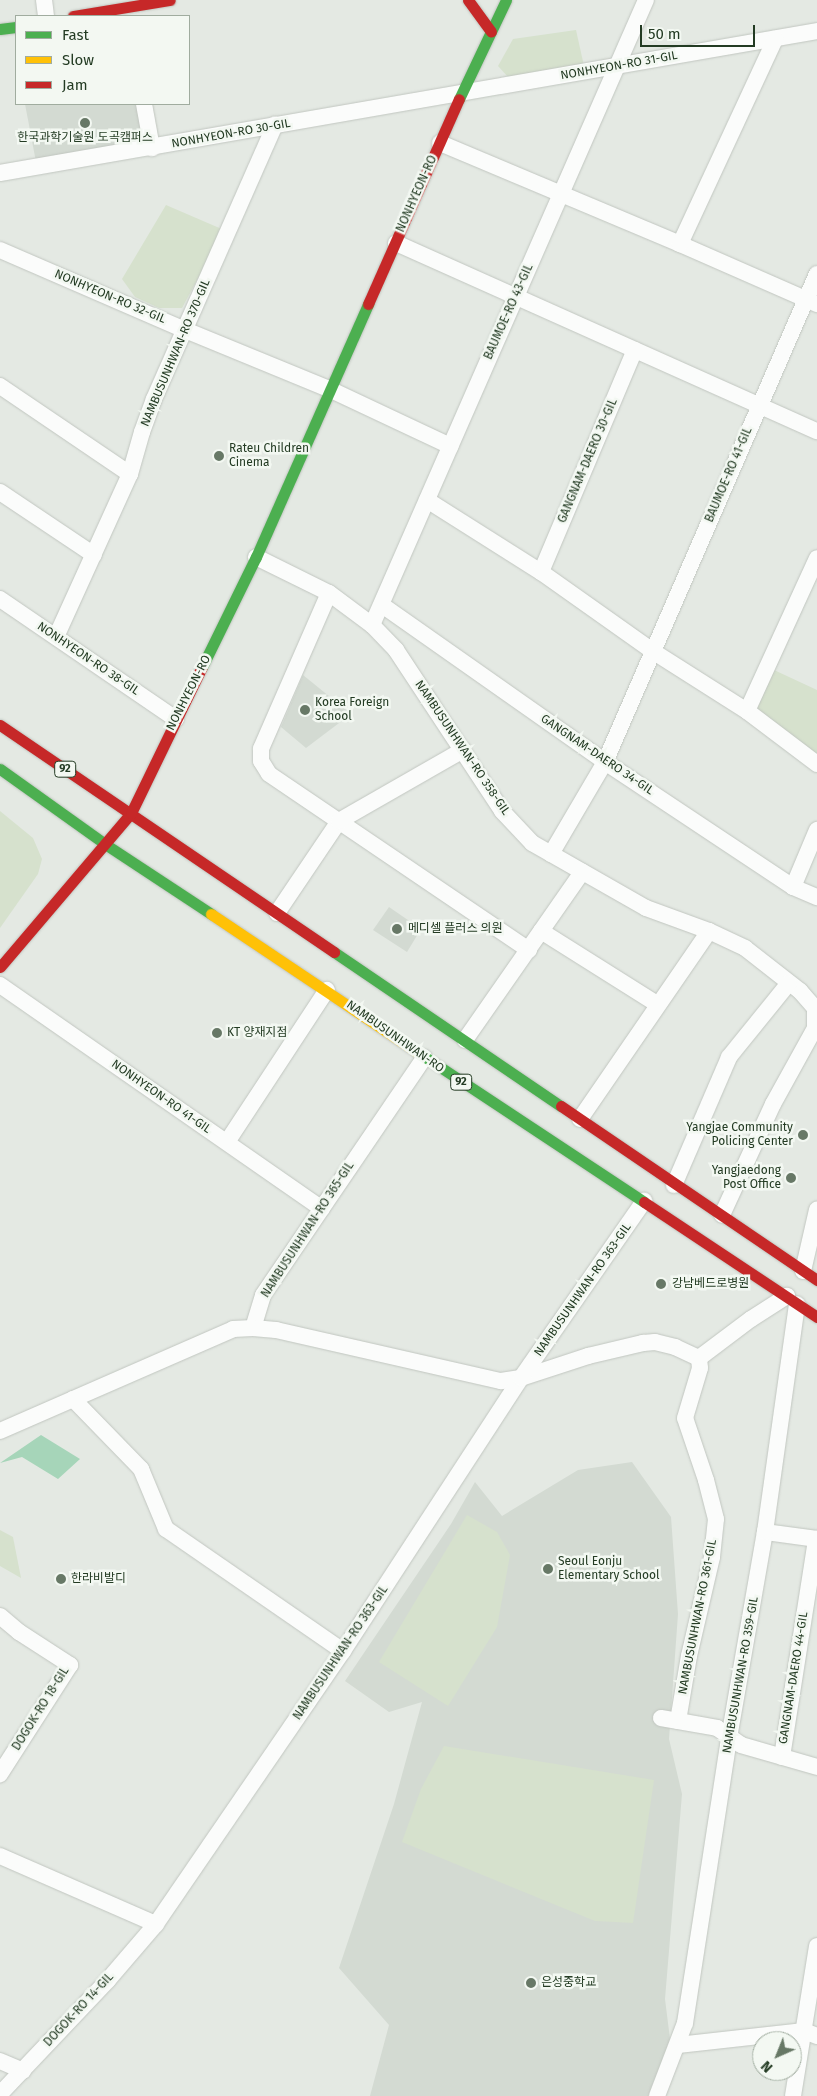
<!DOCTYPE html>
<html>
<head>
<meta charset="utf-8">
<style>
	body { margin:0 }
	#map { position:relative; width:817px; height:2096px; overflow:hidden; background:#e4e9e3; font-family:"Fira Sans","Noto Sans KR",sans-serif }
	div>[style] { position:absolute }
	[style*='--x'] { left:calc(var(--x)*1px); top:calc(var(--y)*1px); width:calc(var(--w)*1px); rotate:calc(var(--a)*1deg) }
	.built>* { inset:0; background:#d3dad2 }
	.green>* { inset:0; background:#d6e1cd }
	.water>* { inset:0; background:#a6d5b9 }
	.roads { filter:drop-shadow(0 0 1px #c1c6c0) drop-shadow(0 0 1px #c1c6c0) }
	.street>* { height:16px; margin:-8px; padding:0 8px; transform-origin:8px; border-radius:8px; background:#fbfcfb }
	.fast>* { height:11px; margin:-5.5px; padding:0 5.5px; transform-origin:5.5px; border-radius:5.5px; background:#4caf50 }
	.slow>* { height:11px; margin:-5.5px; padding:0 5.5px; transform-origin:5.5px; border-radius:5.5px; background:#ffc107 }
	.jam>* { height:11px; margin:-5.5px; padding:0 5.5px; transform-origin:5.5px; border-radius:5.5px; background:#c62828 }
	.dots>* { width:14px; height:14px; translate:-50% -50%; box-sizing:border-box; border:2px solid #f3f8f2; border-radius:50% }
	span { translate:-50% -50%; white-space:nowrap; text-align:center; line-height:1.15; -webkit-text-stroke:5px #f3f8f2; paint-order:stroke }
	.shield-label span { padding:1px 4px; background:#f3f8f2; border:1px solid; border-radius:4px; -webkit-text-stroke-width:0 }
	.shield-label { font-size:11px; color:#233b23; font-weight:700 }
	.street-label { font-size:12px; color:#233b23 }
	.poi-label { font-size:12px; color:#233b23 }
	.left { translate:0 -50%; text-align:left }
	.right { translate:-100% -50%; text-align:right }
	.legend { position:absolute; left:15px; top:15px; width:175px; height:90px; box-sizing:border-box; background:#f3f8f2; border:1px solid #a0ac9f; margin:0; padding:6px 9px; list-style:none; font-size:15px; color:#233b23 }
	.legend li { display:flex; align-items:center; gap:10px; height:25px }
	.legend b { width:25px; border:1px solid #a0ac9f }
	.north { position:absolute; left:752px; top:2031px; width:50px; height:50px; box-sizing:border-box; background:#f3f8f2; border:1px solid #a0ac9f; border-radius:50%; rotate:224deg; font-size:14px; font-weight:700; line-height:20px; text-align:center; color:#233b23 }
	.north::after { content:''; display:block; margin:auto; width:18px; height:22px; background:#677866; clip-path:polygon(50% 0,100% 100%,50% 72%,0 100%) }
	.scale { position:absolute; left:640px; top:25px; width:115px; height:22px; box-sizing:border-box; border:2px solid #233b23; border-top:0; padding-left:6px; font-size:15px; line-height:18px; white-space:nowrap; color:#233b23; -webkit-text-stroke:4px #f3f8f2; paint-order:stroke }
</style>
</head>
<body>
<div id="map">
	<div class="built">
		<div style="clip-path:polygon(25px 104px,139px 104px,146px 142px,36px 162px)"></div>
		<div style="clip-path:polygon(303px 675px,351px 714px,306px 748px,281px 727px)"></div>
		<div style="clip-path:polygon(389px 907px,421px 929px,407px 952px,373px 930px)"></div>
		<div style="clip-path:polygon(632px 1462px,671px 1517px,678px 1614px,669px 1739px,682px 1794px,665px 1999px,670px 2039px,648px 2096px,370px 2096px,389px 2025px,339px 1968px,394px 1804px,422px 1702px,389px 1712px,345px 1681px,451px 1524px,475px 1482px,502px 1516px,578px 1470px)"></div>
	</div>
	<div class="green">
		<div style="clip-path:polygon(576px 30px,584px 66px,508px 77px,498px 66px,513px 39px)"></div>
		<div style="clip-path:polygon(166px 205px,224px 230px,182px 308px,159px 308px,135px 297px,122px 279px)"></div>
		<div style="clip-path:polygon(774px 670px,817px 690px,817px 758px,754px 711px)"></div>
		<div style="clip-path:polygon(0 811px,33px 838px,42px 859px,38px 874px,0 928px)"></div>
		<div style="clip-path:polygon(467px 1515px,497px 1532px,510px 1555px,497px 1627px,448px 1706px,379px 1662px)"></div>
		<div style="clip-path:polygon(0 1530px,13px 1537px,21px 1578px,0 1566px)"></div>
		<div style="clip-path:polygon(444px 1746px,654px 1780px,633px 1923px,595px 1921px,402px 1842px,421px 1789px)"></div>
	</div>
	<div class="water">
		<div style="clip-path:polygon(41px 1435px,80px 1459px,58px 1479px,22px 1457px,0 1463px)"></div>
	</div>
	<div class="roads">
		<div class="street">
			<div style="--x:44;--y:0;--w:16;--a:83"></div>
			<div style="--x:144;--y:104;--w:45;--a:79.7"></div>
			<div style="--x:440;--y:143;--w:260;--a:22.8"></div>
			<div style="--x:680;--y:244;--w:150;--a:23.7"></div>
			<div style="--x:0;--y:173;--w:829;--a:-9.86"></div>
			<div style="--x:396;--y:243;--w:461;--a:24.1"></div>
			<div style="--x:680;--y:244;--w:226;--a:-65.1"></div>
			<div style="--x:0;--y:250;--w:202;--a:23.4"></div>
			<div style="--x:185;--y:330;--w:158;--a:22.3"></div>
			<div style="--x:331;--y:390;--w:132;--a:25.2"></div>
			<div style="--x:0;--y:386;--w:157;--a:34.1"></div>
			<div style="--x:0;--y:492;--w:113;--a:33.8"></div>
			<div style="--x:427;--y:500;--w:135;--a:32.3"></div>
			<div style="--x:541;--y:572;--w:138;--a:35.3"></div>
			<div style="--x:654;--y:652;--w:110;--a:32.4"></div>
			<div style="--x:747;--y:711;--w:88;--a:37.1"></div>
			<div style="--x:256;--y:557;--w:81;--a:26.3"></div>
			<div style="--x:329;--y:593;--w:54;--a:36.7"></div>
			<div style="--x:372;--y:625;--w:35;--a:46"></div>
			<div style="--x:396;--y:650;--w:193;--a:56.6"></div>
			<div style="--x:502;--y:811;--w:44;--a:46.8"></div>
			<div style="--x:532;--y:843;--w:131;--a:29.7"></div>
			<div style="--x:646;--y:908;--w:67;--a:20.1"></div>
			<div style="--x:709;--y:931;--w:40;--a:25"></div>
			<div style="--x:745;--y:948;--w:70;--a:38"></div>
			<div style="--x:800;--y:991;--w:23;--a:49"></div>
			<div style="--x:815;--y:1008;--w:20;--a:90"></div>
			<div style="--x:815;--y:1028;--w:87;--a:118.9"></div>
			<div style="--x:773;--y:1104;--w:122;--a:114.7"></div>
			<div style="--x:541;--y:572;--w:241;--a:-67.1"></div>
			<div style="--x:329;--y:593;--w:170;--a:113.6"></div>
			<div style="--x:261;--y:749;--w:12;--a:90"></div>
			<div style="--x:261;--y:761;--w:15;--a:58"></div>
			<div style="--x:269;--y:774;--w:314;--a:34.1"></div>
			<div style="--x:0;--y:599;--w:213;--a:34.3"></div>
			<div style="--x:382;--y:605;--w:273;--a:35.1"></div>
			<div style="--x:605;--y:762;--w:226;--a:33.6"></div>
			<div style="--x:793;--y:887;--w:26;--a:23"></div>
			<div style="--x:372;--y:625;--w:682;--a:-66.33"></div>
			<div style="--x:56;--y:637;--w:179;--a:-65.6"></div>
			<div style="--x:130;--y:474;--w:44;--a:-74.1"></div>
			<div style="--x:142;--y:432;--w:35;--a:-70"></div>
			<div style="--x:154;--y:399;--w:300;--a:-66.2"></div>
			<div style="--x:747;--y:711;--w:168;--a:-65.4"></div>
			<div style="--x:551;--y:854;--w:107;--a:-59.6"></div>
			<div style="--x:605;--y:762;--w:532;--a:-66.52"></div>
			<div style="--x:793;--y:887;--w:62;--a:-67.2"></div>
			<div style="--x:277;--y:913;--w:111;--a:-56"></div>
			<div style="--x:339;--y:821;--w:143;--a:-29.8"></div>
			<div style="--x:541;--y:931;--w:137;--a:32.2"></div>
			<div style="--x:0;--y:985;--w:392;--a:34.8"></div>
			<div style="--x:465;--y:1040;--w:205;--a:-55.1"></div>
			<div style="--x:580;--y:1119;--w:228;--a:-55.5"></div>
			<div style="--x:227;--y:1142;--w:182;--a:-56.7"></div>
			<div style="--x:674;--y:1185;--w:139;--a:-66.7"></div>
			<div style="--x:729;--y:1057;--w:95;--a:-51"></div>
			<div style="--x:803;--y:1271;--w:63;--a:-77.1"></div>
			<div style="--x:253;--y:1328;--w:34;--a:-73"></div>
			<div style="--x:263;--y:1295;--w:287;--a:-55.8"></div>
			<div style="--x:699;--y:1358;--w:65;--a:-36.9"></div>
			<div style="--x:751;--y:1319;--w:43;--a:-32.6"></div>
			<div style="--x:73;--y:1399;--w:98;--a:45.8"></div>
			<div style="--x:141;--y:1469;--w:65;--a:67.4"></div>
			<div style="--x:166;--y:1529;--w:215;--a:34.6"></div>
			<div style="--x:0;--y:1431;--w:254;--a:-23.6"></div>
			<div style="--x:233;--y:1329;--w:20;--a:-3"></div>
			<div style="--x:253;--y:1328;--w:23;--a:5"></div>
			<div style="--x:276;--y:1330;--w:231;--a:12.8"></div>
			<div style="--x:501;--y:1381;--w:20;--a:-9"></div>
			<div style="--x:521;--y:1378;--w:71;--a:-18.2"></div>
			<div style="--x:588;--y:1356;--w:57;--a:-13.3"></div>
			<div style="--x:643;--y:1343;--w:12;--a:-5"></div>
			<div style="--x:655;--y:1342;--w:21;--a:14"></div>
			<div style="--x:675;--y:1347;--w:26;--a:25"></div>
			<div style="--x:765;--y:1532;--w:52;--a:7.7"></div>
			<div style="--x:0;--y:1616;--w:25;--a:40"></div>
			<div style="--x:19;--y:1632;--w:61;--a:32.9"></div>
			<div style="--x:70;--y:1665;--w:130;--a:122.7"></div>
			<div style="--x:661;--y:1718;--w:57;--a:10.1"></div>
			<div style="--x:717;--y:1728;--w:29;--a:35"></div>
			<div style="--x:741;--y:1745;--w:79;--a:16.1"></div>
			<div style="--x:678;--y:1721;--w:66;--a:-80.4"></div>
			<div style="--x:689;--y:1656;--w:102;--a:-76.9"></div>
			<div style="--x:712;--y:1557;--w:38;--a:-84"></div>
			<div style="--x:716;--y:1519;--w:40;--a:-104.4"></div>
			<div style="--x:706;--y:1480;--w:65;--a:-108.7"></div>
			<div style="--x:685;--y:1418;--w:52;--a:-73.3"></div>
			<div style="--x:700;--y:1368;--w:10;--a:-96"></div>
			<div style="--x:782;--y:1757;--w:221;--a:-81.1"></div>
			<div style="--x:0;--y:1856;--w:170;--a:23.6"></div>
			<div style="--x:678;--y:2045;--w:127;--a:-6.3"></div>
			<div style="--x:804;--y:2031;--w:14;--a:21"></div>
			<div style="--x:0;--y:2061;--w:25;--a:23"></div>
			<div style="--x:0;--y:2094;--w:157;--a:-46.5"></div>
			<div style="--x:108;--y:1980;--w:74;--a:-49.4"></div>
			<div style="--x:156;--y:1924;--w:331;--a:-55.6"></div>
			<div style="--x:343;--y:1651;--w:326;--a:-56.9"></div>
			<div style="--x:521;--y:1378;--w:216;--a:-55.2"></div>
			<div style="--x:657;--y:2096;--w:78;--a:-69"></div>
			<div style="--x:685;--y:2023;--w:288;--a:-81.2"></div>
			<div style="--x:729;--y:1738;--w:209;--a:-80.1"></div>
			<div style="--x:765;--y:1532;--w:230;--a:-82"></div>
			<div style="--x:793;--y:2096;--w:152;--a:-80.9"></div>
		</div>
		<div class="fast">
			<div style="--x:0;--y:29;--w:16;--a:-7"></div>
			<div style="--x:459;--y:99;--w:110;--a:-64.6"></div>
			<div style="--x:202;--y:667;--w:123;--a:-63.9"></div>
			<div style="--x:256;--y:557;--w:277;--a:-66.1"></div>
			<div style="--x:0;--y:769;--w:129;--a:35.5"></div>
			<div style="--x:105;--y:844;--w:127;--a:33.4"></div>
			<div style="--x:334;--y:952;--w:274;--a:34.2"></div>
			<div style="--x:416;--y:1051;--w:273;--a:33.5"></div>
		</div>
		<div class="slow">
			<div style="--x:211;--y:914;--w:247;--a:33.8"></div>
		</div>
		<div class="jam">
			<div style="--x:468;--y:0;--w:39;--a:54"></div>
			<div style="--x:73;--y:16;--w:98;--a:-9.4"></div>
			<div style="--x:368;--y:304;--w:224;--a:-66.1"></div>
			<div style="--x:0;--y:725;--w:404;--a:34.2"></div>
			<div style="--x:0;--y:967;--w:202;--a:-49.6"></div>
			<div style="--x:131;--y:813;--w:162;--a:-64.1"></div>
			<div style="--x:561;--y:1106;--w:310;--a:34.2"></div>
			<div style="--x:644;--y:1202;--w:208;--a:33.6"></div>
		</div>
	</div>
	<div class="dots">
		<div style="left:85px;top:123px;background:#677866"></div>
		<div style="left:219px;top:456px;background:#677866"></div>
		<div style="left:305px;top:710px;background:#677866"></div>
		<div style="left:397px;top:929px;background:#677866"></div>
		<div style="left:217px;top:1033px;background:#677866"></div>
		<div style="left:803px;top:1135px;background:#677866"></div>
		<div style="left:791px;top:1178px;background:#677866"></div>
		<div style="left:661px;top:1284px;background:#677866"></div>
		<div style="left:548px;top:1569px;background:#677866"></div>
		<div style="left:61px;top:1579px;background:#677866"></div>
		<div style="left:531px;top:1983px;background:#677866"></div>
	</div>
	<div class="shield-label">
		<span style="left:65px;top:769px">92</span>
		<span style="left:461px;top:1082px">92</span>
	</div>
	<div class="street-label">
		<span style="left:619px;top:66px;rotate:-10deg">NONHYEON-RO 31-GIL</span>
		<span style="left:231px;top:134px;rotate:-10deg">NONHYEON-RO 30-GIL</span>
		<span style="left:417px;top:194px;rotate:-66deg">NONHYEON-RO</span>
		<span style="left:110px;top:297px;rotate:23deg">NONHYEON-RO 32-GIL</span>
		<span style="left:509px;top:312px;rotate:-66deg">BAUMOE-RO 43-GIL</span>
		<span style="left:176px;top:353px;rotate:-67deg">NAMBUSUNHWAN-RO 370-GIL</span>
		<span style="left:588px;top:461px;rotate:-67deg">GANGNAM-DAERO 30-GIL</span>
		<span style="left:729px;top:475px;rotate:-67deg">BAUMOE-RO 41-GIL</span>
		<span style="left:88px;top:659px;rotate:34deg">NONHYEON-RO 38-GIL</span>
		<span style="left:189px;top:693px;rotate:-63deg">NONHYEON-RO</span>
		<span style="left:462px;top:748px;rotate:56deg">NAMBUSUNHWAN-RO 358-GIL</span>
		<span style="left:597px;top:755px;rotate:34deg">GANGNAM-DAERO 34-GIL</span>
		<span style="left:395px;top:1037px;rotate:35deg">NAMBUSUNHWAN-RO</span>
		<span style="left:161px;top:1097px;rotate:35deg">NONHYEON-RO 41-GIL</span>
		<span style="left:308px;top:1230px;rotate:-57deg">NAMBUSUNHWAN-RO 365-GIL</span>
		<span style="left:583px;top:1290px;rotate:-55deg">NAMBUSUNHWAN-RO 363-GIL</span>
		<span style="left:698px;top:1617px;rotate:-79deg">NAMBUSUNHWAN-RO 361-GIL</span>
		<span style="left:341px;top:1653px;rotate:-56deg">NAMBUSUNHWAN-RO 363-GIL</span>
		<span style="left:741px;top:1675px;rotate:-80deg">NAMBUSUNHWAN-RO 359-GIL</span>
		<span style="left:794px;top:1678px;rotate:-81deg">GANGNAM-DAERO 44-GIL</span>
		<span style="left:41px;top:1709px;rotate:-58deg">DOGOK-RO 18-GIL</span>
		<span style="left:79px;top:2010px;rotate:-47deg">DOGOK-RO 14-GIL</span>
	</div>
	<div class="poi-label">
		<span style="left:85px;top:138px">한국과학기술원 도곡캠퍼스</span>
		<span class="left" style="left:229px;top:456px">Rateu Children<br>Cinema</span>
		<span class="left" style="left:315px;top:710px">Korea Foreign<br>School</span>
		<span class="left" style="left:408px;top:929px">메디셀 플러스 의원</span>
		<span class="left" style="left:227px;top:1033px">KT 양재지점</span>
		<span class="right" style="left:793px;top:1135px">Yangjae Community<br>Policing Center</span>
		<span class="right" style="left:781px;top:1178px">Yangjaedong<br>Post Office</span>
		<span class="left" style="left:672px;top:1284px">강남베드로병원</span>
		<span class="left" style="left:558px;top:1569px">Seoul Eonju<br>Elementary School</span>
		<span class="left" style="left:71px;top:1579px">한라비발디</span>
		<span class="left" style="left:541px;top:1983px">은성중학교</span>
	</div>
	<ul class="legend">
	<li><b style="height:6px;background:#4caf50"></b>Fast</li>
	<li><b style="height:6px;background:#ffc107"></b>Slow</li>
	<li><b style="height:6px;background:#c62828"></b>Jam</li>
	</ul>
	<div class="north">N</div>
	<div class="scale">50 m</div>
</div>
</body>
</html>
